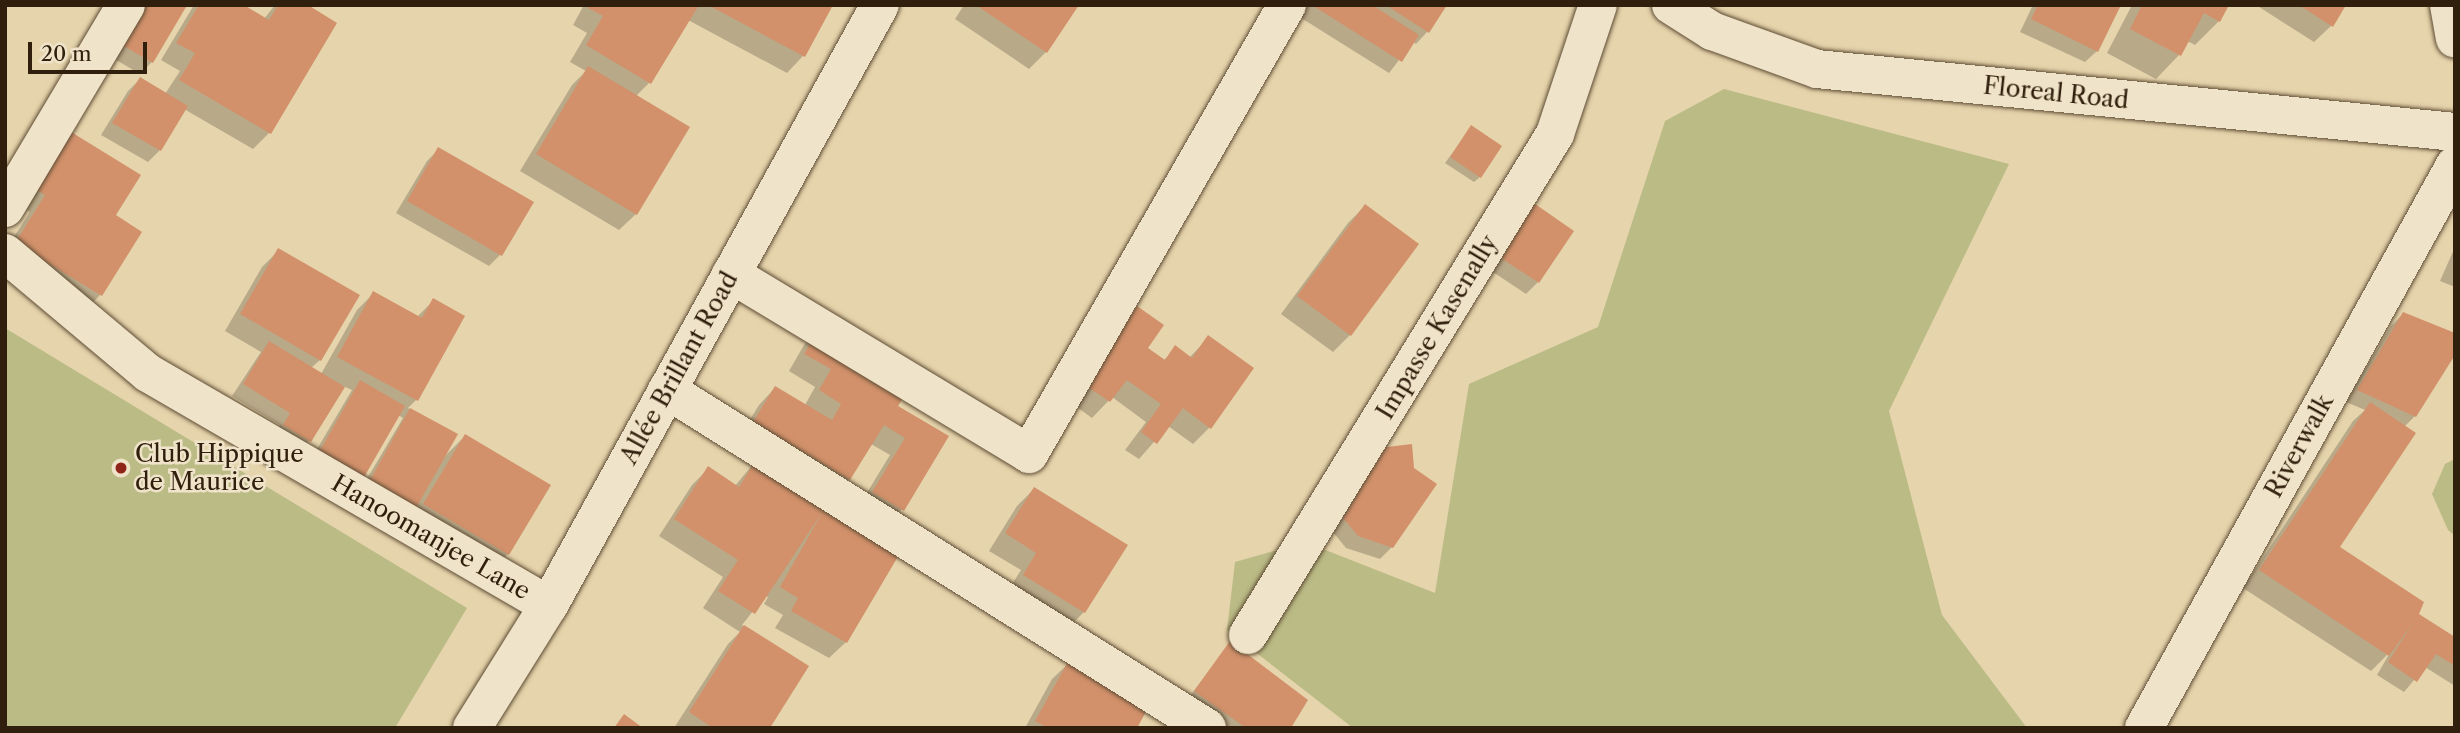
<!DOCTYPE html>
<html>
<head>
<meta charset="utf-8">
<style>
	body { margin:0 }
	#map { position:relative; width:2460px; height:733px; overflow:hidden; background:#e6d4ac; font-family:"Libre Caslon Text",serif }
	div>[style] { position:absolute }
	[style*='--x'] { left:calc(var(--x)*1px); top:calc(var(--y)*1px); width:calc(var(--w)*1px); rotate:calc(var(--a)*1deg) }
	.green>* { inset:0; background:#bbbb86 }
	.shadow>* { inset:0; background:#0003 }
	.building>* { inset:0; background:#d2916b }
	.roads { filter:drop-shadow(0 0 2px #5e4c34) drop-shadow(0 0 2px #5e4c34) }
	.minor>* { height:38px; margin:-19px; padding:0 19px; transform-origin:19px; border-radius:19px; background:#efe3c9 }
	.secondary>* { height:38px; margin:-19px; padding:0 19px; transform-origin:19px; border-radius:19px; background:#efe3c9 }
	.dots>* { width:19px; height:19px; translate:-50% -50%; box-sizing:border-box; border:4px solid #efe3c9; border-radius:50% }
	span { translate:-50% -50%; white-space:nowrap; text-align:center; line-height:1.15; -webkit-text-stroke:5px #efe3c9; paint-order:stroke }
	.street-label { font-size:24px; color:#301f0c }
	.poi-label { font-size:24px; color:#301f0c }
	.left { translate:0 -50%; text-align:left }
	.frame { position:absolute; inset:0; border:7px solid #301f0c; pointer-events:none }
	.scale { position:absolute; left:28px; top:42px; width:119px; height:32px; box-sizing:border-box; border:4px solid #301f0c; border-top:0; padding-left:9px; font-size:21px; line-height:24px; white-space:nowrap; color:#301f0c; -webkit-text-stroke:5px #efe3c9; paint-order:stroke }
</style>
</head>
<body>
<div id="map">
	<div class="green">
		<div style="clip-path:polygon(1724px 89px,2009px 164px,1889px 411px,1942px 615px,2027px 728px,1353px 728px,1227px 630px,1235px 562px,1305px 542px,1435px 593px,1469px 384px,1598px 327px,1665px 121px)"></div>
		<div style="clip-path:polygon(5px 328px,467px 608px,395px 728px,5px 728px)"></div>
		<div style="clip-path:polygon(2455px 459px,2455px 536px,2448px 530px,2432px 494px,2445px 464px)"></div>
	</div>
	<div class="shadow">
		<div style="clip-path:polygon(135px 5px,183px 8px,152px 62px,140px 74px,106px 54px)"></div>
		<div style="clip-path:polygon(194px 5px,241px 5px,264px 19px,275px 5px,305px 5px,269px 133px,253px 149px,184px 109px,160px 150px,148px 162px,101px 135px,128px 91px,140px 79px,165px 94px,180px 71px,161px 60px)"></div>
		<div style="clip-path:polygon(584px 5px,831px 5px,803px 56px,787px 73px,688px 20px,649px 83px,635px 97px,636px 214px,619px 230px,520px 171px,572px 85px,586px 71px,570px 62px,587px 33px,573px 25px)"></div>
		<div style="clip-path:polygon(964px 5px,1077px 5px,1046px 52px,1029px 69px,955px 19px)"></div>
		<div style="clip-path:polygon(1445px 5px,1427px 32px,1416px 44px,1413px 42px,1389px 73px,1282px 6px)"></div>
		<div style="clip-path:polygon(2033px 5px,2119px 5px,2097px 51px,2085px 62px,2020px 32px)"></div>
		<div style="clip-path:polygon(2132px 5px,2227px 5px,2219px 21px,2195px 45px,2187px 41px,2179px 55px,2156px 79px,2107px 53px)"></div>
		<div style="clip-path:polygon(2256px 5px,2344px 5px,2331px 26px,2314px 42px)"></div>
		<div style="clip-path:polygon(1471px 128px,1480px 177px,1474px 182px,1445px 163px)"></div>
		<div style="clip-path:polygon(64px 129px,113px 216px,100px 295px,84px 312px,5px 251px,30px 212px,12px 202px)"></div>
		<div style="clip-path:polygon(439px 149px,501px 254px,489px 266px,396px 213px,427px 161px)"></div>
		<div style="clip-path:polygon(1365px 206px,1417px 245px,1350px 335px,1333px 352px,1281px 314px,1348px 223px)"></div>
		<div style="clip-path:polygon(1513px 211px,1538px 282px,1526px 294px,1478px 262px)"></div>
		<div style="clip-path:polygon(2455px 247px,2455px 287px,2440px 281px)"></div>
		<div style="clip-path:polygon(279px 250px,320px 360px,311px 368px,321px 374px,357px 310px,374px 293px,417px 317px,434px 300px,416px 400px,408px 408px,455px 435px,443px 458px,465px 436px,508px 554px,491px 571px,358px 494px,403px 418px,398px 415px,307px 466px,352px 390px,343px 386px,309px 441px,297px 453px,272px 438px,280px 425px,232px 396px,261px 352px,225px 331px,262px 267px)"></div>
		<div style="clip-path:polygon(2403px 314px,2415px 416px,2404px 427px,2337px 548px,2413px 620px,2455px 639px,2455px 686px,2425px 667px,2404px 692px,2377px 675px,2391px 651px,2371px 671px,2243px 588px,2353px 421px,2365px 410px,2346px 402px,2391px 326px)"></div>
		<div style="clip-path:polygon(821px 328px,896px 407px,947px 436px,902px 509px,886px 526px,857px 509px,890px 455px,871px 444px,849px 479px,832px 496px,846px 642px,829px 658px,775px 628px,783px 615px,764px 604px,768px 597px,765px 596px,742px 625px,806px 667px,768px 728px,674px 728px,728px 644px,740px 632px,703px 608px,723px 577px,659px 536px,692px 485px,708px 469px,735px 486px,762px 453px,738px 439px,759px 405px,775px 388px,805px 405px,815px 387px,789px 371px,804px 345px)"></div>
		<div style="clip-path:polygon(1208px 338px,1209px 428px,1193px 444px,1168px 426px,1139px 459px,1125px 450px,1146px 422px,1112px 397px,1092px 418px,1067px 400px,1145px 348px,1163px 361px,1176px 348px,1189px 358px)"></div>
		<div style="clip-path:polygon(1361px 482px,1392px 547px,1380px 559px,1346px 548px,1332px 531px)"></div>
		<div style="clip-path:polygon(1034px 489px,1084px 612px,1067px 629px,1007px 592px,1021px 570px,989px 551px,1017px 506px)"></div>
		<div style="clip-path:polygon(1230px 643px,1289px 728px,1218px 728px,1184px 704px)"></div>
		<div style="clip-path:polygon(1070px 662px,1135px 728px,1025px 728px,1052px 679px)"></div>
	</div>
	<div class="building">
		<div style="clip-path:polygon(139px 5px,186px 7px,153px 63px,117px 42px)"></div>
		<div style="clip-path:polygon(199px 5px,244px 5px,269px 20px,278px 5px,308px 5px,337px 23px,271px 134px,179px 80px,195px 53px,176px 43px)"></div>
		<div style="clip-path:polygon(589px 5px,699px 5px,651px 84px,586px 45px,603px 16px,588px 8px)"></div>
		<div style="clip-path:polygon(708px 5px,833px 5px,805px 57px)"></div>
		<div style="clip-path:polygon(976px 5px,1079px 5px,1047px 53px)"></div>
		<div style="clip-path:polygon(1312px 5px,1372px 5px,1419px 35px,1402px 62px)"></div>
		<div style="clip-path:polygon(1386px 5px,1447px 5px,1429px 33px)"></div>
		<div style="clip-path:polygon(2038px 5px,2121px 5px,2098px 52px,2031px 19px)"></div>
		<div style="clip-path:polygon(2142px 5px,2229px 5px,2220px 22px,2204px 13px,2181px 56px,2130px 29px)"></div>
		<div style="clip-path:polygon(2299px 5px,2346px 5px,2333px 27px)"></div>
		<div style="clip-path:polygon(588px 66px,690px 127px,637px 215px,536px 154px)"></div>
		<div style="clip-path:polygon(140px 77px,188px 106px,161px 151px,112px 123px)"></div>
		<div style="clip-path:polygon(1471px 125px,1502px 146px,1481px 178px,1450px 157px)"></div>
		<div style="clip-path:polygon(63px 127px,141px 175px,116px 215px,142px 232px,102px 296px,15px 243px,45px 195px,28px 184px)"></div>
		<div style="clip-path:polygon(438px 147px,534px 202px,502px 256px,407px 201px)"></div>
		<div style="clip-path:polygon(1525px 197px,1574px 231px,1539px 283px,1489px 250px)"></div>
		<div style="clip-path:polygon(1365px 204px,1419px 244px,1351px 336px,1297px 296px)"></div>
		<div style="clip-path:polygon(278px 248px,360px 295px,321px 361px,240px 314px)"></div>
		<div style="clip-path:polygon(373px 291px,422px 318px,433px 298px,465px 316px,418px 401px,337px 357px)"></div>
		<div style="clip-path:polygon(1137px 306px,1164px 325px,1148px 348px,1165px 360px,1175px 345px,1192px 358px,1208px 335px,1254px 368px,1211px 429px,1183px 408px,1157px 444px,1141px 432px,1161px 404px,1127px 380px,1110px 402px,1082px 383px)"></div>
		<div style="clip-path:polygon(2403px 312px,2455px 333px,2455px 355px,2416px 417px,2357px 390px)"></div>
		<div style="clip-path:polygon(821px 326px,913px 382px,898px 406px,949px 436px,904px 511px,872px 492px,905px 438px,884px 425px,850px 480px,753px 422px,775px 386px,832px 420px,841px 404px,819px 390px,831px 369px,804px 354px)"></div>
		<div style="clip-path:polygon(269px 341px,345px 387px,311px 442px,283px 425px,290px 413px,243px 384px)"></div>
		<div style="clip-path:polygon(360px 380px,405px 406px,363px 479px,318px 454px)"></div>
		<div style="clip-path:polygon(2370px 402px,2416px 433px,2340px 547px,2424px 602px,2419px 614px,2455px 637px,2455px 666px,2436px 654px,2417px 682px,2388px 662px,2413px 623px,2389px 656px,2259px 570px)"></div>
		<div style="clip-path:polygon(410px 408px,458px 434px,416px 508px,369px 482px)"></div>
		<div style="clip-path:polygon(465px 434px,551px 485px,509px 555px,423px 504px)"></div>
		<div style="clip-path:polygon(1412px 444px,1414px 468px,1437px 484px,1393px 548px,1358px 536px,1343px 518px,1372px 468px,1370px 449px)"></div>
		<div style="clip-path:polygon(762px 450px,903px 548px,847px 643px,791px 611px,798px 598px,780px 587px,823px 511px,755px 614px,718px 591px,738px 560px,674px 519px,708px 466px,739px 487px)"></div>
		<div style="clip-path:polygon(1034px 487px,1128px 545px,1085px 613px,1023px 575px,1036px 553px,1005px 533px)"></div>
		<div style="clip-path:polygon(744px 625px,809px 666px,770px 728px,713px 728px,689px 712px)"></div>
		<div style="clip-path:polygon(1230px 641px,1308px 700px,1291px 728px,1246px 728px,1194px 691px)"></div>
		<div style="clip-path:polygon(1069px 660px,1158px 690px,1137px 728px,1048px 728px,1035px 721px)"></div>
		<div style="clip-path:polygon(624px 714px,643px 728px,614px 728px)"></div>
	</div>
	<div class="roads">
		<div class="minor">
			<div style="--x:2449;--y:5;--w:34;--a:80"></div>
			<div style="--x:5;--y:208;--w:236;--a:-59.2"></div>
			<div style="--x:5;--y:253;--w:187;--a:40"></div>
			<div style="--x:148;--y:373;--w:463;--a:30.1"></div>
			<div style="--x:731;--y:274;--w:348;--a:31.1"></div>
			<div style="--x:1029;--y:454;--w:518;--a:-60.12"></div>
			<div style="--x:667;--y:390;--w:637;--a:32.04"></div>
			<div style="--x:1248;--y:635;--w:588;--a:-58.5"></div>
			<div style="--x:1555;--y:134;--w:136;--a:-71.6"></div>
			<div style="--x:2144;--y:728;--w:643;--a:-61.08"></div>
		</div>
		<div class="secondary">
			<div style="--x:1671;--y:5;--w:49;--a:32.4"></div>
			<div style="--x:1712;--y:31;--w:112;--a:19.9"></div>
			<div style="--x:1817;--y:69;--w:641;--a:5.64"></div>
			<div style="--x:472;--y:728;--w:145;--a:-58"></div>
			<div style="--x:549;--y:605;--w:685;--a:-61.12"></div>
		</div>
	</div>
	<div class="dots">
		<div style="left:121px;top:468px;background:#8f2418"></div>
	</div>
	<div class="street-label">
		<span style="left:2056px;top:93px;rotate:6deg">Floreal Road</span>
		<span style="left:1437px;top:327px;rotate:-59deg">Impasse Kasenally</span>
		<span style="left:679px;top:368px;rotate:-61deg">Allée Brillant Road</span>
		<span style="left:2299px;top:446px;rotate:-61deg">Riverwalk</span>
		<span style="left:431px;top:537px;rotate:30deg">Hanoomanjee Lane</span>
	</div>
	<div class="poi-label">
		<span class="left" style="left:135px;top:468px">Club Hippique<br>de Maurice</span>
	</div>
	<div class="frame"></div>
	<div class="scale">20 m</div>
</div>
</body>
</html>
